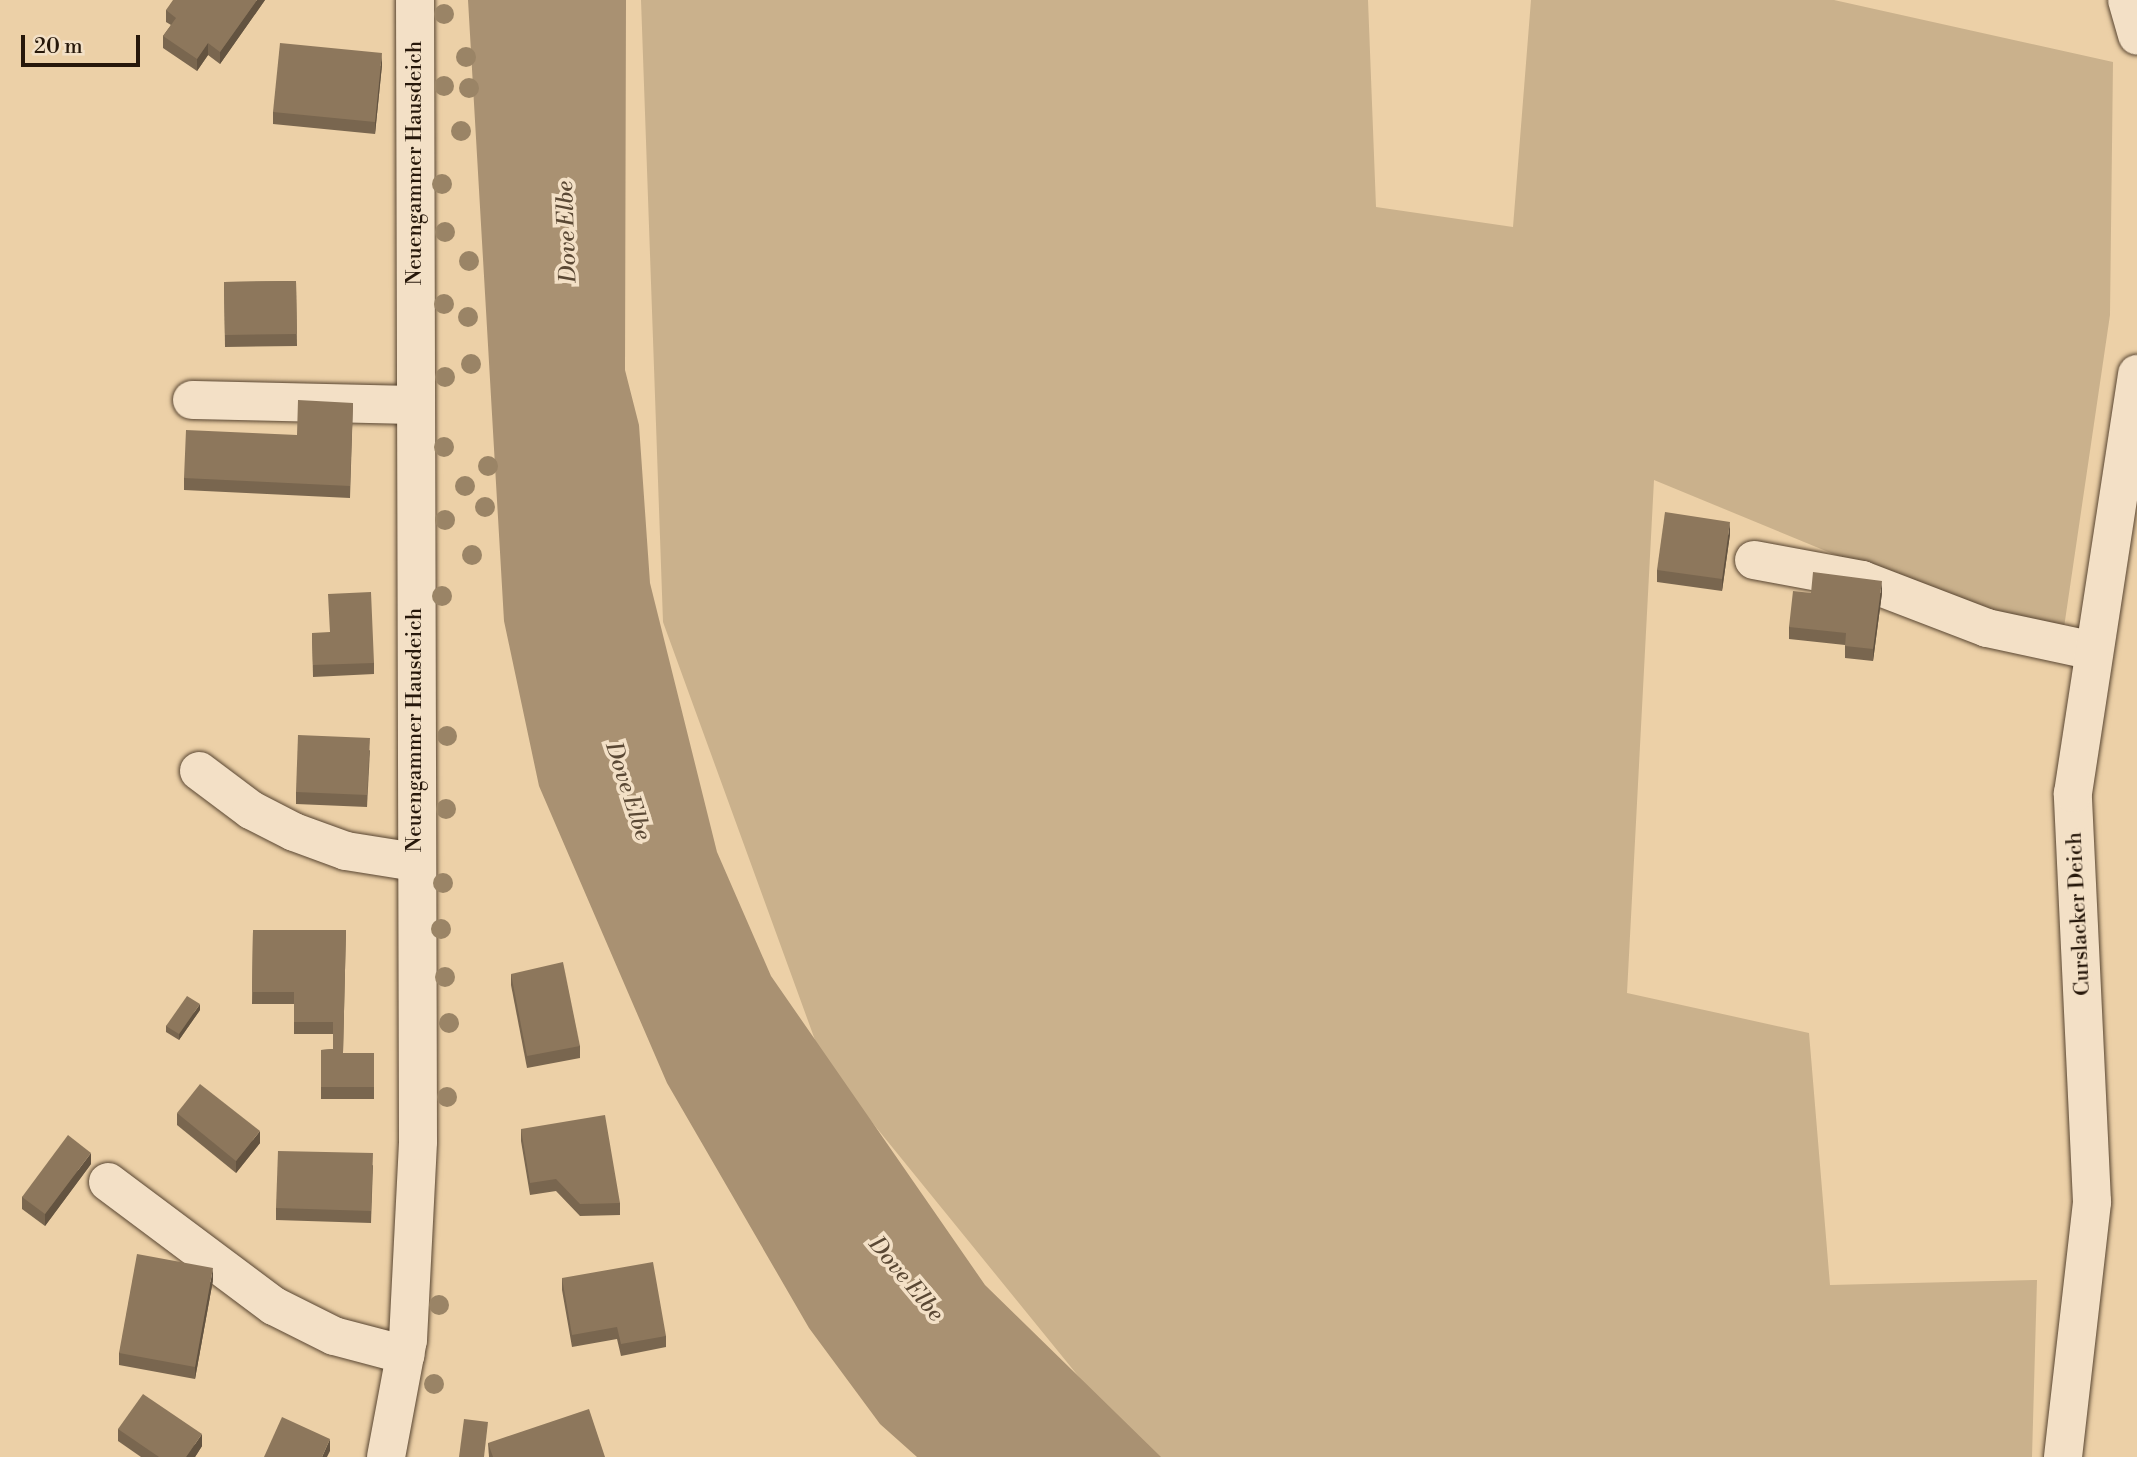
<!DOCTYPE html>
<html>
<head>
<meta charset="utf-8">
<style>
	body { margin:0 }
	#map { position:relative; width:2137px; height:1457px; overflow:hidden; background:#ecd0a7; font-family:"Libre Bodoni",serif }
	div>[style] { position:absolute }
	[style*='--x'] { left:calc(var(--x)*1px); top:calc(var(--y)*1px); width:calc(var(--w)*1px); rotate:calc(var(--a)*1deg) }
	.green>* { inset:0; background:#cab18c }
	.water>* { inset:0; background:#a99172 }
	.roads { filter:drop-shadow(0 0 2px #584531) drop-shadow(0 0 2px #584531) }
	.minor>* { height:38px; margin:-19px; padding:0 19px; transform-origin:19px; border-radius:19px; background:#f3e0c6 }
	.trees>* { width:20px; height:20px; margin:-10px; border-radius:50%; background:#9a8466 }
	.wall>* { inset:0; background:#79664f }
	.shaded-wall>* { inset:0; background:#635340 }
	.building>* { inset:0; background:#8d775c }
	span { translate:-50% -50%; white-space:nowrap; text-align:center; line-height:1.15; -webkit-text-stroke:7px #f3e0c6; paint-order:stroke }
	.street-label { font-size:21px; color:#26170a }
	.water-label { font-size:23px; color:#5a4834; font-style:italic }
	.scale { position:absolute; left:21px; top:35px; width:119px; height:32px; box-sizing:border-box; border:4px solid #26170a; border-top:0; padding-left:9px; font-size:21px; line-height:24px; white-space:nowrap; color:#26170a; -webkit-text-stroke:5px #f3e0c6; paint-order:stroke }
</style>
</head>
<body>
<div id="map">
	<div class="green">
		<div style="clip-path:polygon(641px 0,1368px 0,1376px 207px,1513px 227px,1531px 0,1834px 0,2113px 62px,2110px 315px,2061px 648px,1654px 480px,1627px 993px,1809px 1033px,1830px 1285px,2037px 1280px,2032px 1457px,1144px 1457px,823px 1062px,663px 622px)"></div>
	</div>
	<div class="water">
		<div style="clip-path:polygon(468px 0,626px 0,625px 370px,639px 425px,650px 583px,717px 852px,771px 976px,985px 1285px,1161px 1457px,917px 1457px,880px 1424px,809px 1328px,667px 1083px,539px 786px,504px 621px)"></div>
	</div>
	<div class="roads">
		<div class="minor">
			<div style="--x:2127;--y:0;--w:37;--a:74"></div>
			<div style="--x:192;--y:400;--w:224;--a:1.3"></div>
			<div style="--x:1754;--y:560;--w:110;--a:10.5"></div>
			<div style="--x:1862;--y:580;--w:134;--a:21"></div>
			<div style="--x:1987;--y:628;--w:109;--a:12.1"></div>
			<div style="--x:199;--y:771;--w:65;--a:36.9"></div>
			<div style="--x:251;--y:810;--w:48;--a:27.1"></div>
			<div style="--x:294;--y:832;--w:55;--a:20.1"></div>
			<div style="--x:346;--y:851;--w:70;--a:9.1"></div>
			<div style="--x:108;--y:1182;--w:207;--a:36.8"></div>
			<div style="--x:274;--y:1306;--w:67;--a:26.6"></div>
			<div style="--x:334;--y:1336;--w:74;--a:14.8"></div>
			<div style="--x:386;--y:1457;--w:119;--a:-79.4"></div>
			<div style="--x:408;--y:1340;--w:199;--a:-87.1"></div>
			<div style="--x:418;--y:1141;--w:1141;--a:-90.15"></div>
			<div style="--x:2063;--y:1457;--w:257;--a:-83.5"></div>
			<div style="--x:2092;--y:1202;--w:409;--a:-92.7"></div>
			<div style="--x:2073;--y:793;--w:424;--a:-81.3"></div>
		</div>
	</div>
	<div class="trees">
		<div style="left:444px;top:14px"></div>
		<div style="left:466px;top:57px"></div>
		<div style="left:444px;top:86px"></div>
		<div style="left:469px;top:88px"></div>
		<div style="left:461px;top:131px"></div>
		<div style="left:442px;top:184px"></div>
		<div style="left:445px;top:232px"></div>
		<div style="left:469px;top:261px"></div>
		<div style="left:444px;top:304px"></div>
		<div style="left:468px;top:317px"></div>
		<div style="left:471px;top:364px"></div>
		<div style="left:445px;top:377px"></div>
		<div style="left:444px;top:447px"></div>
		<div style="left:488px;top:466px"></div>
		<div style="left:465px;top:486px"></div>
		<div style="left:485px;top:507px"></div>
		<div style="left:445px;top:520px"></div>
		<div style="left:472px;top:555px"></div>
		<div style="left:442px;top:596px"></div>
		<div style="left:447px;top:736px"></div>
		<div style="left:446px;top:809px"></div>
		<div style="left:443px;top:883px"></div>
		<div style="left:441px;top:929px"></div>
		<div style="left:445px;top:977px"></div>
		<div style="left:449px;top:1023px"></div>
		<div style="left:447px;top:1097px"></div>
		<div style="left:439px;top:1305px"></div>
		<div style="left:434px;top:1384px"></div>
	</div>
	<div class="wall">
		<div style="clip-path:polygon(265px 0,220px 64px,208px 55px,197px 71px,163px 48px,163px 36px,171px 25px,166px 22px,166px 10px)"></div>
		<div style="clip-path:polygon(382px 65px,375px 134px,273px 124px,273px 112px)"></div>
		<div style="clip-path:polygon(296px 281px,297px 346px,225px 347px,224px 282px)"></div>
		<div style="clip-path:polygon(353px 403px,350px 498px,184px 490px,184px 478px,297px 435px)"></div>
		<div style="clip-path:polygon(1730px 534px,1722px 591px,1657px 582px,1657px 570px)"></div>
		<div style="clip-path:polygon(1811px 593px,1882px 593px,1873px 661px,1845px 658px,1845px 645px,1789px 639px,1789px 627px)"></div>
		<div style="clip-path:polygon(312px 633px,374px 663px,374px 674px,313px 677px)"></div>
		<div style="clip-path:polygon(370px 750px,367px 807px,296px 804px,296px 792px)"></div>
		<div style="clip-path:polygon(253px 930px,346px 930px,343px 1053px,374px 1053px,374px 1099px,321px 1099px,321px 1050px,333px 1049px,333px 1034px,294px 1034px,294px 1004px,252px 1004px)"></div>
		<div style="clip-path:polygon(511px 974px,580px 1046px,580px 1058px,527px 1068px,511px 985px)"></div>
		<div style="clip-path:polygon(200px 1010px,179px 1040px,166px 1032px,166px 1026px)"></div>
		<div style="clip-path:polygon(177px 1113px,260px 1143px,236px 1173px,177px 1125px)"></div>
		<div style="clip-path:polygon(521px 1129px,620px 1203px,620px 1215px,580px 1216px,556px 1191px,530px 1195px,521px 1141px)"></div>
		<div style="clip-path:polygon(91px 1164px,45px 1226px,22px 1209px,22px 1197px)"></div>
		<div style="clip-path:polygon(373px 1165px,371px 1223px,276px 1220px,276px 1208px)"></div>
		<div style="clip-path:polygon(562px 1278px,666px 1336px,666px 1347px,621px 1356px,617px 1339px,572px 1347px,562px 1290px)"></div>
		<div style="clip-path:polygon(213px 1280px,195px 1379px,119px 1365px,119px 1353px)"></div>
		<div style="clip-path:polygon(118px 1429px,202px 1446px,195px 1457px,141px 1457px,118px 1441px)"></div>
		<div style="clip-path:polygon(488px 1443px,605px 1457px,489px 1457px)"></div>
	</div>
	<div class="shaded-wall">
		<div style="clip-path:polygon(257px 0,265px 0,220px 64px,220px 52px)"></div>
		<div style="clip-path:polygon(208px 43px,208px 55px,197px 71px,197px 59px)"></div>
		<div style="clip-path:polygon(382px 53px,382px 65px,375px 134px,375px 122px)"></div>
		<div style="clip-path:polygon(1730px 522px,1730px 534px,1722px 591px,1722px 579px)"></div>
		<div style="clip-path:polygon(1882px 581px,1882px 593px,1873px 661px,1873px 649px)"></div>
		<div style="clip-path:polygon(200px 1004px,200px 1010px,179px 1040px,179px 1034px)"></div>
		<div style="clip-path:polygon(260px 1131px,260px 1143px,236px 1173px,236px 1161px)"></div>
		<div style="clip-path:polygon(91px 1153px,91px 1164px,45px 1226px,45px 1214px)"></div>
		<div style="clip-path:polygon(213px 1268px,213px 1280px,195px 1379px,195px 1367px)"></div>
		<div style="clip-path:polygon(202px 1434px,202px 1446px,195px 1457px,186px 1457px)"></div>
		<div style="clip-path:polygon(330px 1439px,330px 1451px,327px 1457px,322px 1457px)"></div>
	</div>
	<div class="building">
		<div style="clip-path:polygon(173px 0,257px 0,220px 52px,208px 43px,197px 59px,163px 36px,176px 18px,166px 10px)"></div>
		<div style="clip-path:polygon(280px 43px,382px 53px,375px 122px,273px 112px)"></div>
		<div style="clip-path:polygon(296px 281px,297px 334px,225px 335px,224px 282px)"></div>
		<div style="clip-path:polygon(298px 400px,353px 403px,350px 486px,184px 478px,186px 430px,297px 435px)"></div>
		<div style="clip-path:polygon(1665px 512px,1730px 522px,1722px 579px,1657px 570px)"></div>
		<div style="clip-path:polygon(1813px 572px,1882px 581px,1873px 649px,1845px 646px,1846px 633px,1789px 627px,1793px 591px,1811px 593px)"></div>
		<div style="clip-path:polygon(371px 592px,374px 663px,313px 665px,312px 633px,330px 632px,328px 594px)"></div>
		<div style="clip-path:polygon(298px 735px,370px 738px,367px 795px,296px 792px)"></div>
		<div style="clip-path:polygon(253px 930px,346px 930px,343px 1053px,374px 1053px,374px 1087px,321px 1087px,321px 1050px,333px 1049px,333px 1022px,294px 1022px,294px 992px,252px 992px)"></div>
		<div style="clip-path:polygon(563px 962px,580px 1046px,527px 1056px,511px 974px)"></div>
		<div style="clip-path:polygon(187px 996px,200px 1004px,179px 1034px,166px 1026px)"></div>
		<div style="clip-path:polygon(200px 1084px,260px 1131px,236px 1161px,177px 1113px)"></div>
		<div style="clip-path:polygon(605px 1115px,620px 1203px,580px 1204px,556px 1179px,530px 1183px,521px 1129px)"></div>
		<div style="clip-path:polygon(68px 1135px,91px 1153px,45px 1214px,22px 1197px)"></div>
		<div style="clip-path:polygon(278px 1151px,373px 1153px,371px 1211px,276px 1208px)"></div>
		<div style="clip-path:polygon(137px 1254px,213px 1268px,195px 1367px,119px 1353px)"></div>
		<div style="clip-path:polygon(653px 1262px,666px 1336px,621px 1344px,617px 1327px,572px 1335px,562px 1278px)"></div>
		<div style="clip-path:polygon(143px 1394px,202px 1434px,186px 1457px,159px 1457px,118px 1429px)"></div>
		<div style="clip-path:polygon(589px 1409px,605px 1457px,493px 1457px,488px 1443px)"></div>
		<div style="clip-path:polygon(282px 1417px,330px 1439px,322px 1457px,264px 1457px)"></div>
		<div style="clip-path:polygon(464px 1419px,488px 1422px,484px 1457px,459px 1457px)"></div>
	</div>
	<div class="street-label">
		<span style="left:415px;top:163px;rotate:-90deg">Neuengammer Hausdeich</span>
		<span style="left:415px;top:730px;rotate:-90deg">Neuengammer Hausdeich</span>
		<span style="left:2079px;top:914px;rotate:-93deg">Curslacker Deich</span>
	</div>
	<div class="water-label">
		<span style="left:567px;top:232px;rotate:-92deg">Dove Elbe</span>
		<span style="left:628px;top:791px;rotate:72deg">Dove Elbe</span>
		<span style="left:906px;top:1279px;rotate:50deg">Dove Elbe</span>
	</div>
	<div class="scale">20 m</div>
</div>
</body>
</html>
